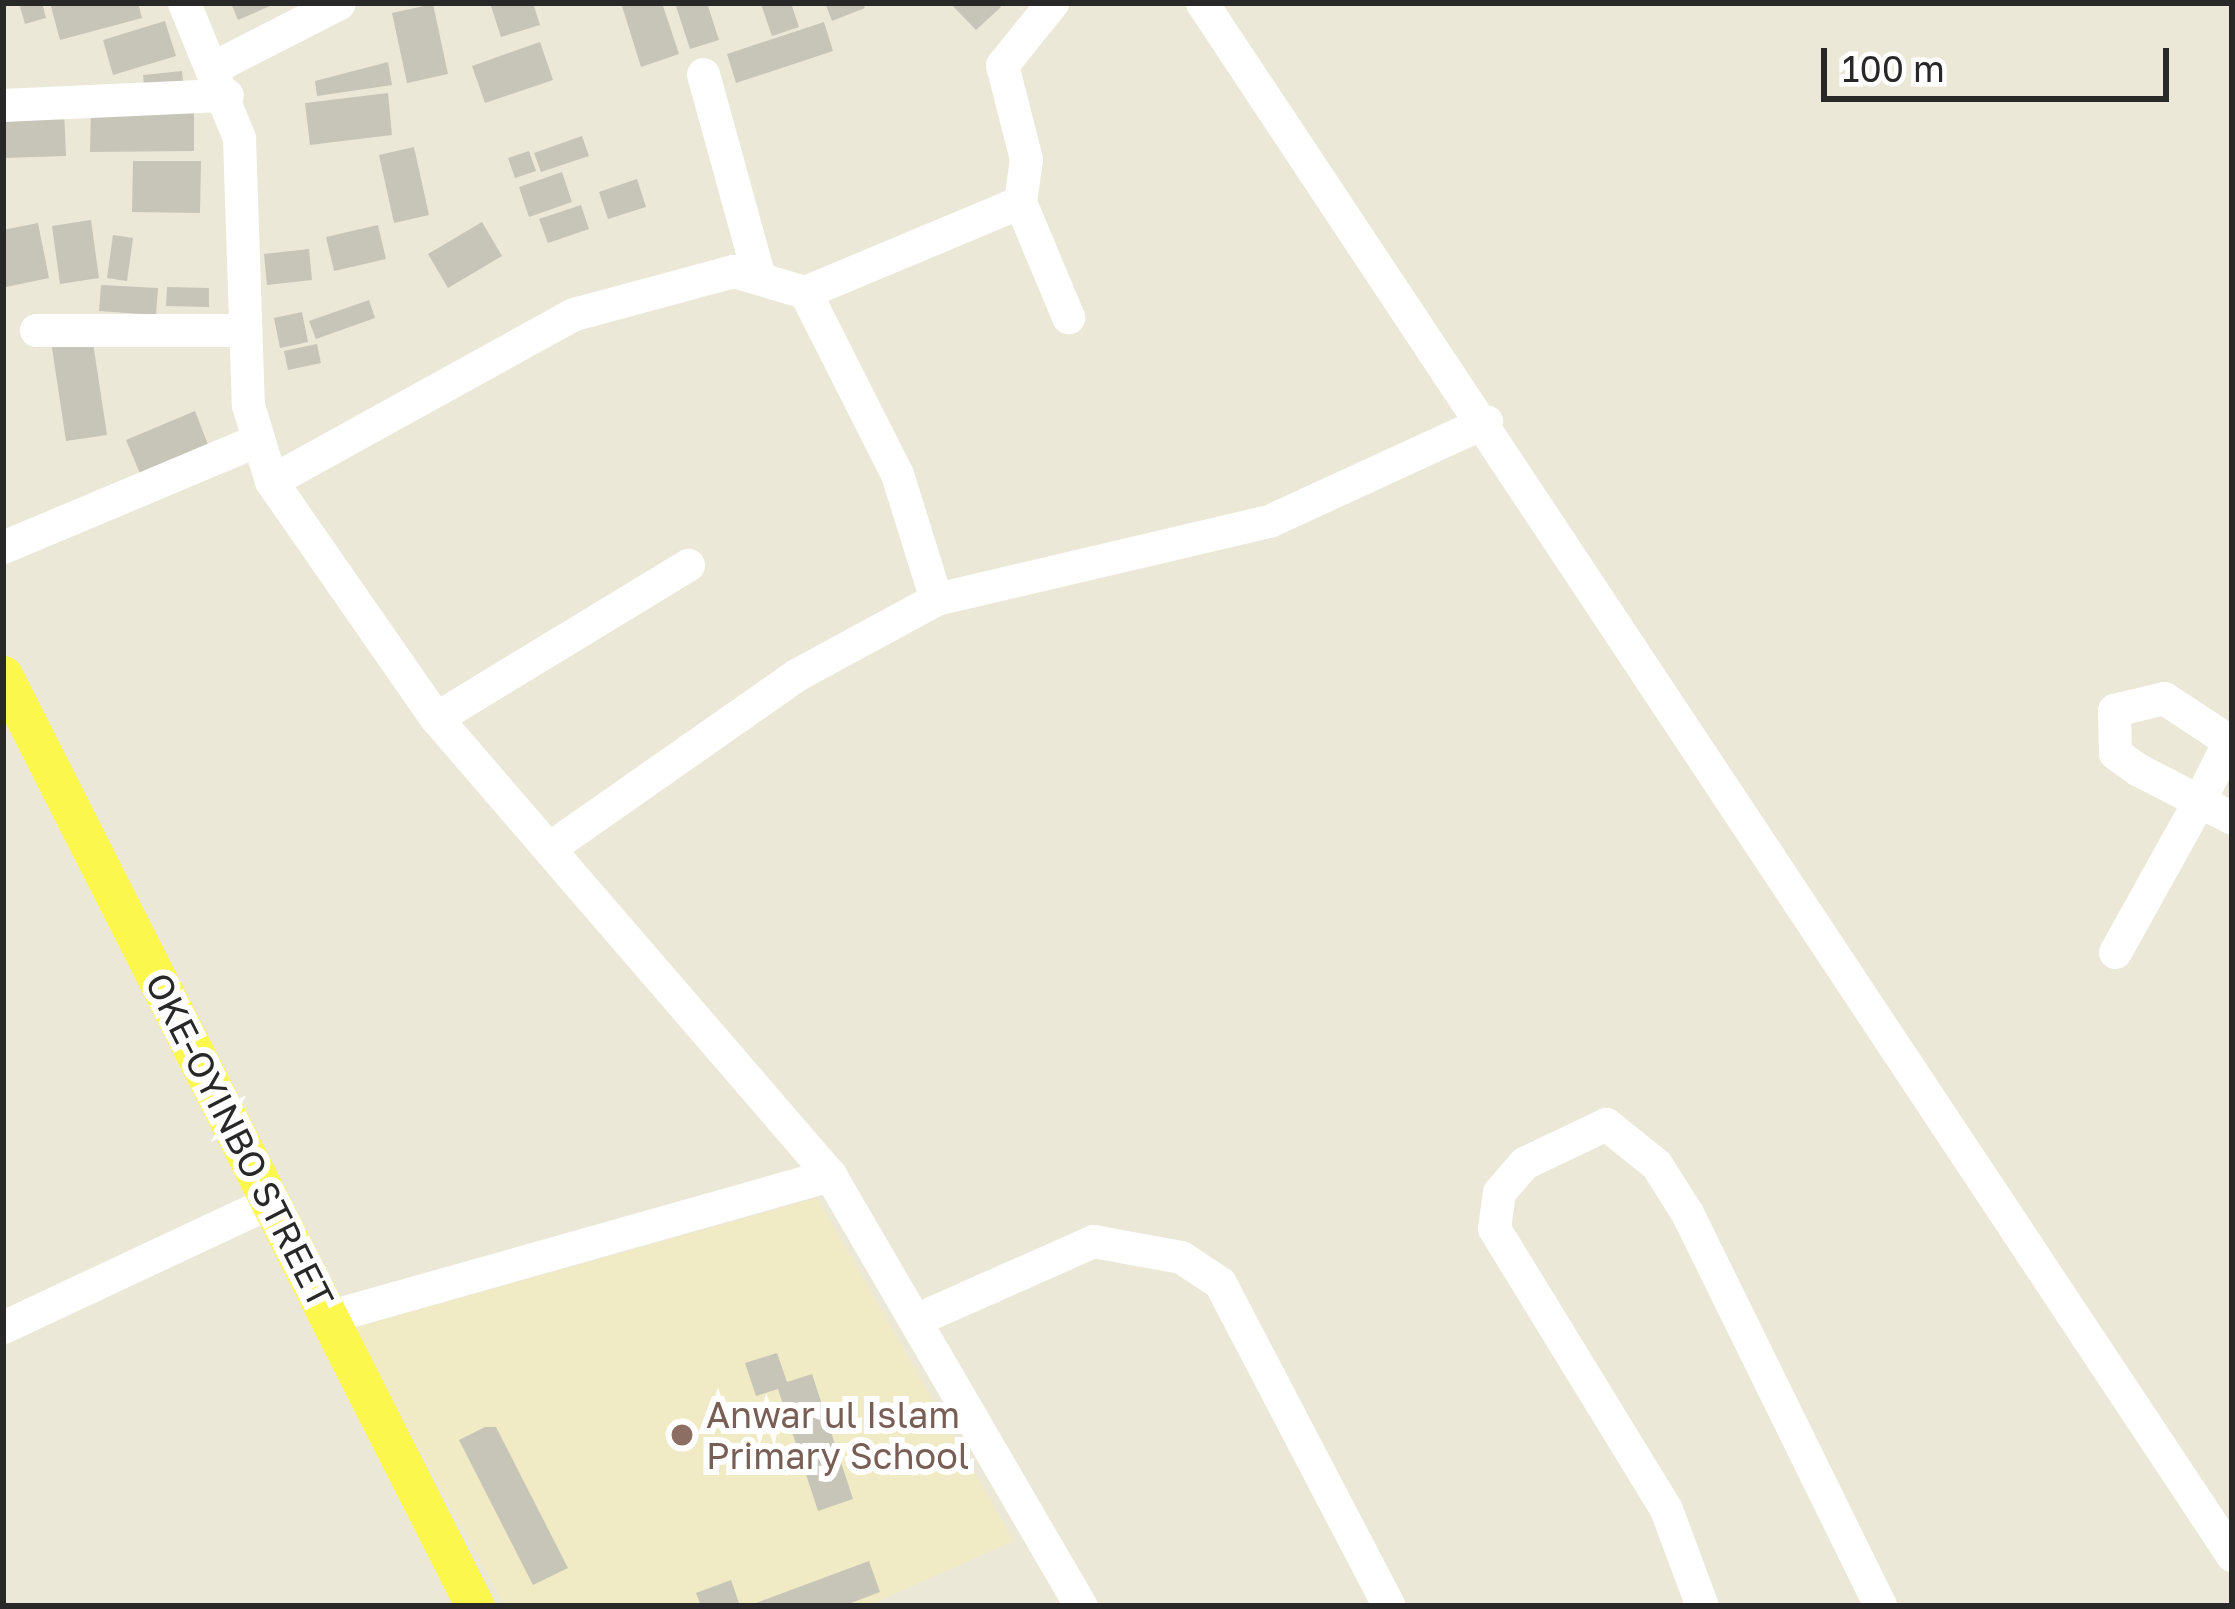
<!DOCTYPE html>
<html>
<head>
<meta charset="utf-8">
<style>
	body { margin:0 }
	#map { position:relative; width:2235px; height:1609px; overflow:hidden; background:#ece8d8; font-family:"Golos Text",sans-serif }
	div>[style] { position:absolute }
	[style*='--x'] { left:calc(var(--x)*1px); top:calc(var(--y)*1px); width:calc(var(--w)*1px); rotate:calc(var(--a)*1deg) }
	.education>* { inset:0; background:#f0ebc5 }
	.building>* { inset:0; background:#c7c4b8 }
	.minor>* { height:33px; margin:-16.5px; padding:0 16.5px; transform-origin:16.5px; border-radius:16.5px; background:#fff }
	.major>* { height:39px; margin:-19.5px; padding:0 19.5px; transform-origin:19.5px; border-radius:19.5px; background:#fcf74d }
	.dots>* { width:33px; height:33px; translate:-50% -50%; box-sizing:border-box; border:6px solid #fff; border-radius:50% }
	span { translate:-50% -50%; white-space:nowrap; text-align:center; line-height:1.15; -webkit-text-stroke:12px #fff; paint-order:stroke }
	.street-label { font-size:36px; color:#282828 }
	.education-label { font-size:36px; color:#785e54 }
	.left { translate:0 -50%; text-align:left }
	.frame { position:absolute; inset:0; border:6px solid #282828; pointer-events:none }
	.scale { position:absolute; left:1821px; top:48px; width:348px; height:54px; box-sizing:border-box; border:6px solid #282828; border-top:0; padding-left:15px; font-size:36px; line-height:42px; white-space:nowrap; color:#282828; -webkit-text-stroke:9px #fff; paint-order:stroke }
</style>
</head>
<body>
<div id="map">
	<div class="education">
		<div style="clip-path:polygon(817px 1198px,1014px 1541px,867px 1606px,504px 1606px,354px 1328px)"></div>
	</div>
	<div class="building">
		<div style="clip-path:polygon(19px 3px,42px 3px,46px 18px,25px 24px)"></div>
		<div style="clip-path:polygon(50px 3px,138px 3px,142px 18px,60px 40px)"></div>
		<div style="clip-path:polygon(231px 3px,277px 3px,238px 20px)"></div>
		<div style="clip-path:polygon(490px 3px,533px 3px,540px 25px,501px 37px)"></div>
		<div style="clip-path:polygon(606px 3px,662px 3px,679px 54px,641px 67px,622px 6px)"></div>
		<div style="clip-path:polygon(675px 3px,707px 3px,719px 40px,690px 49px)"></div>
		<div style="clip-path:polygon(791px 3px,799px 27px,772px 36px,761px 4px)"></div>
		<div style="clip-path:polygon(825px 3px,863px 3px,865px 8px,832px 21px)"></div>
		<div style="clip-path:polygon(950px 3px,998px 3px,1001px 7px,976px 30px)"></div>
		<div style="clip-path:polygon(433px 4px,448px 74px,407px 83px,392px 13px)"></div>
		<div style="clip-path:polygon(165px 21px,176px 56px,113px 75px,103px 40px)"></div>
		<div style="clip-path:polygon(824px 22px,833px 51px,736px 83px,727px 54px)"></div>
		<div style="clip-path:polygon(540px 42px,553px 80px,485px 103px,472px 66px)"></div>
		<div style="clip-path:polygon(388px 62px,392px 85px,317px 96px,315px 81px)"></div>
		<div style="clip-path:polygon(182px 71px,184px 91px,145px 95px,143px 75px)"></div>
		<div style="clip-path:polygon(388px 93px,392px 135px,310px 145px,305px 103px)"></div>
		<div style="clip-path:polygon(91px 108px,194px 108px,194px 151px,90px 152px)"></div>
		<div style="clip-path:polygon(64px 110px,66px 156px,3px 158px,3px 112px)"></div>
		<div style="clip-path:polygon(582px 136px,589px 156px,541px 172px,534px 153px)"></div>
		<div style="clip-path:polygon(414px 147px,429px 215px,394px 223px,379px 155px)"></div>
		<div style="clip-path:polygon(529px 151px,536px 171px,515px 178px,508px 158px)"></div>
		<div style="clip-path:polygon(133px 161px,201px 161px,200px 213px,132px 212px)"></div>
		<div style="clip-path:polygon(562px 172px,572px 202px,529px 217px,519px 187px)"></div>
		<div style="clip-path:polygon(637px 179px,646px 207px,608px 219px,599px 192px)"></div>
		<div style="clip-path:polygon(581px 205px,589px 229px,548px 243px,539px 219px)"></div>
		<div style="clip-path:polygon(91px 220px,99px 278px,60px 284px,52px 226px)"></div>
		<div style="clip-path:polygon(482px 222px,502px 256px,448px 288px,428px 254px)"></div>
		<div style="clip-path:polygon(38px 223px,49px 278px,6px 287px,3px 230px)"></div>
		<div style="clip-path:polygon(378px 225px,386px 259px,334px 271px,326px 237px)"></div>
		<div style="clip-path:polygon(113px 235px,133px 238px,127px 281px,107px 278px)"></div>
		<div style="clip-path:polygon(309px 249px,312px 280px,267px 285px,264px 254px)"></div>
		<div style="clip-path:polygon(101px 285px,158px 288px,156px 315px,99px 311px)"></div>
		<div style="clip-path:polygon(167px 287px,209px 288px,209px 307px,166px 306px)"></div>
		<div style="clip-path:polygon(369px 300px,375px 318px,316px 339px,309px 321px)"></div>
		<div style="clip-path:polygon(302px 312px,308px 342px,280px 348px,274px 318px)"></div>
		<div style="clip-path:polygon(92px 336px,107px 435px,66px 441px,51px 341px)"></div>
		<div style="clip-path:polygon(317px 344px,321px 363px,288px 370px,284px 351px)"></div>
		<div style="clip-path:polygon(195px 411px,209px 447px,141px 476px,126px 440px)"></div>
		<div style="clip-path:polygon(777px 1353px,787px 1382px,812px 1374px,853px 1499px,818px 1511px,778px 1389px,756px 1396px,745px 1363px)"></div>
		<div style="clip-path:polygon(485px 1427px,496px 1427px,568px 1568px,533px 1585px,459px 1440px)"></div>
		<div style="clip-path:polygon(869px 1561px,880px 1592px,843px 1606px,748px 1606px)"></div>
		<div style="clip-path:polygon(731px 1580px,740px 1606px,701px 1606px,696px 1593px)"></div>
	</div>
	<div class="minor">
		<div style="--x:184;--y:3;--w:146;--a:67.8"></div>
		<div style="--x:239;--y:138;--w:267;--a:88.1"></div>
		<div style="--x:248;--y:405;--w:79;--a:73.2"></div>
		<div style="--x:271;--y:481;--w:289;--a:55.2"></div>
		<div style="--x:436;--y:718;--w:603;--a:49.23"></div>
		<div style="--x:830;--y:1175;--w:499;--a:59.8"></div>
		<div style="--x:1202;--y:3;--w:1863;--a:56.43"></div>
		<div style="--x:214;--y:67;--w:140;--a:-27.1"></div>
		<div style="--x:703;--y:74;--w:203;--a:74.6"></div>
		<div style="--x:3;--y:105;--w:224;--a:-2.6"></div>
		<div style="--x:1020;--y:202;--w:125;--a:67.3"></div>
		<div style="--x:805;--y:292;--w:204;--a:63.2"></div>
		<div style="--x:897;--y:474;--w:131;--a:72.7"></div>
		<div style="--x:36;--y:330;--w:207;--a:0"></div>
		<div style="--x:271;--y:481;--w:346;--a:-28.9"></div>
		<div style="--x:574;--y:314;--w:165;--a:-15.1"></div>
		<div style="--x:733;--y:271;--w:75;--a:16.3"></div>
		<div style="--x:805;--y:292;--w:233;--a:-22.7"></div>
		<div style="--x:1020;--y:202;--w:43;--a:-82.1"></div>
		<div style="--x:1026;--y:159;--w:97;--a:-104.3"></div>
		<div style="--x:1002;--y:65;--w:80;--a:-51.1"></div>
		<div style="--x:3;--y:547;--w:273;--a:-22.8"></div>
		<div style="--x:436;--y:718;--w:295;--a:-31.3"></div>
		<div style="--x:552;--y:846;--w:298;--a:-35"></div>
		<div style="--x:796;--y:675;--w:159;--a:-28.5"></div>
		<div style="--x:936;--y:599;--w:342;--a:-13.2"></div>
		<div style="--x:1269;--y:521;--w:239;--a:-24.7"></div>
		<div style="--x:2115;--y:952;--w:173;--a:-60.9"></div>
		<div style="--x:2199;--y:801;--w:67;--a:-63.4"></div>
		<div style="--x:2229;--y:741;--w:78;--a:-146.5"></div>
		<div style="--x:2164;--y:698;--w:51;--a:166.5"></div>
		<div style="--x:2114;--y:710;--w:43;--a:88.7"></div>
		<div style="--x:2115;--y:753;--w:27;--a:36"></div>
		<div style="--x:2137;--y:769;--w:70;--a:27.3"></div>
		<div style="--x:2199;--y:801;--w:37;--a:27"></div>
		<div style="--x:331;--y:1316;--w:519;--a:-15.78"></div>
		<div style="--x:915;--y:1320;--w:195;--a:-23.9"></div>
		<div style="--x:1093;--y:1241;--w:89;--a:10.3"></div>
		<div style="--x:1181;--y:1257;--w:47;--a:33.7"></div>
		<div style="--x:1220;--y:1283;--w:365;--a:62.4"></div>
		<div style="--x:3;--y:1327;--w:297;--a:-25.1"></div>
		<div style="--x:1702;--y:1606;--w:103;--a:-110.4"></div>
		<div style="--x:1666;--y:1509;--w:329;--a:-121.5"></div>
		<div style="--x:1494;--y:1228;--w:36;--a:-82"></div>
		<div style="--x:1499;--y:1192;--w:38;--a:-49"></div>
		<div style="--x:1524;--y:1163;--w:91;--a:-25.4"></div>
		<div style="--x:1606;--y:1124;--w:64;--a:38.7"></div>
		<div style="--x:1656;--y:1164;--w:58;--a:57.7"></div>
		<div style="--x:1687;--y:1213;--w:438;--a:63.8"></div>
	</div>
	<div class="major">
		<div style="--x:3;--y:675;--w:1044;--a:63.12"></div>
	</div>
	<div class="dots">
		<div style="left:682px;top:1435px;background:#8d6e63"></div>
	</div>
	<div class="street-label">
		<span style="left:240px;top:1140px;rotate:63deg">OKE-OYINBO STREET</span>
	</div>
	<div class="education-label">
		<span class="left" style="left:706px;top:1435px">Anwar ul Islam<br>Primary School</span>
	</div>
	<div class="frame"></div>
	<div class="scale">100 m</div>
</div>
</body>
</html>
